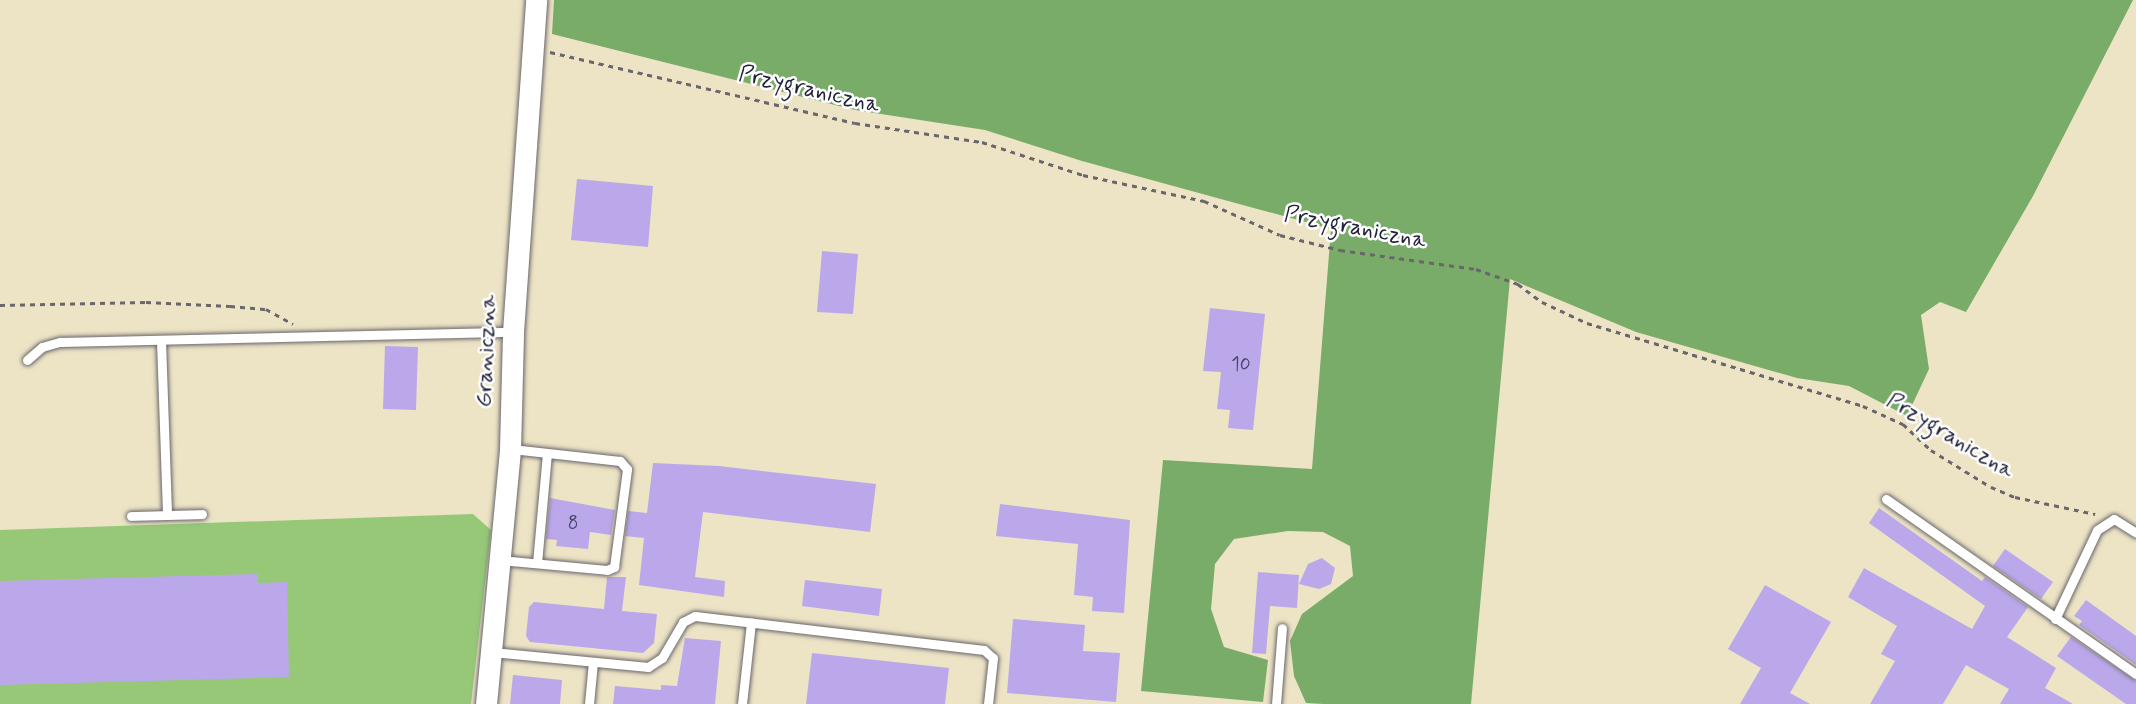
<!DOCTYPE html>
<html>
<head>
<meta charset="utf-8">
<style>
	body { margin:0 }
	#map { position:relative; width:2136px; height:704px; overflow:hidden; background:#ede4c6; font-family:Mynerve,sans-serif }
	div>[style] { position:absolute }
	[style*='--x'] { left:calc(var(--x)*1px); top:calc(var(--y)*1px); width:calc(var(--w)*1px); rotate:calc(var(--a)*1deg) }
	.green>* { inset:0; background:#96c878 }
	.forest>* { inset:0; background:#78ac68 }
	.building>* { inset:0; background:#bba8ea }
	.path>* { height:2.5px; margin-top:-1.25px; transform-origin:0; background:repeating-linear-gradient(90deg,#69666c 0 5px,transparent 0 10px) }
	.roads { filter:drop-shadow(0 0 2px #69666c) drop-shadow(0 0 2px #69666c) }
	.service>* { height:9px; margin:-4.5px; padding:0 4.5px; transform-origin:4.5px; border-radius:4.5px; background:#fff }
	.tertiary>* { height:21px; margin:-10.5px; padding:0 10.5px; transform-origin:10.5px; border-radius:10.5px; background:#fff }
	span { translate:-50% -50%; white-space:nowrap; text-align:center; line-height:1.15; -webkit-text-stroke:5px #fff; paint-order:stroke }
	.number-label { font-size:19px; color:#484467 }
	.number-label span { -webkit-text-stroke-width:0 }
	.street-label { font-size:23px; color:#22223b }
</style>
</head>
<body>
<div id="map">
	<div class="green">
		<div style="clip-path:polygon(473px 514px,491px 530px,471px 704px,0 704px,0 530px)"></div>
	</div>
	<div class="forest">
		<div style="clip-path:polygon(554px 0,2133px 0,2033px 196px,1966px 312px,1940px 302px,1921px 315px,1929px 369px,1907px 416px,1849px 386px,1797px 378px,1636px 332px,1510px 279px,1471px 704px,1324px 704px,1306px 703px,1294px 676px,1290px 641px,1302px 614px,1353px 576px,1350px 546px,1323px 532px,1288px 531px,1234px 539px,1215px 564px,1211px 609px,1224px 647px,1268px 660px,1263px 702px,1141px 691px,1163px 460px,1312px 469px,1331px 229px,1082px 161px,985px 130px,855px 110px,552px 34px)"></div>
	</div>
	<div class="building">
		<div style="clip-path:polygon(577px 179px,653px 186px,648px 247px,571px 240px)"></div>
		<div style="clip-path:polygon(822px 251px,858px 254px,853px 314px,817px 312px)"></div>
		<div style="clip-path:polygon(1210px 308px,1265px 314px,1253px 430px,1228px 428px,1230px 410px,1217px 409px,1221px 372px,1203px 371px)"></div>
		<div style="clip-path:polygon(385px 346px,418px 347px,416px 410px,383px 409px)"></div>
		<div style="clip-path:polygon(653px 463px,719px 466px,876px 484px,870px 532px,703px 512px,695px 577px,725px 581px,724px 597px,639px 585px,644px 538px,625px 536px,628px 511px,647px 513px)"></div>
		<div style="clip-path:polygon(550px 498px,615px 510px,611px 535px,590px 532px,588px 549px,556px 546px,557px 540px,546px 539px)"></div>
		<div style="clip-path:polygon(1000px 504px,1130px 520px,1124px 613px,1092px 611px,1093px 597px,1074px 595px,1078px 544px,996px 536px)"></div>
		<div style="clip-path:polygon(1879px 508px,1982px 581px,1985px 577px,2028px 607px,2007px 637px,2056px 668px,2045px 688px,2073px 704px,2000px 704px,2009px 689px,1966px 665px,1943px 704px,1870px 704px,1895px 661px,1881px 654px,1897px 626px,1848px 597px,1864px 568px,1972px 629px,1985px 606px,1869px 523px)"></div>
		<div style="clip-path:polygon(2005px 549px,2053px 582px,2041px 599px,1993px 566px)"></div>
		<div style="clip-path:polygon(1322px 558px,1335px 568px,1331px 584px,1319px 589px,1299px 584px,1308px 564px)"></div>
		<div style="clip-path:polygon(1258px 572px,1299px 575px,1297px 608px,1270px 606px,1266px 654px,1252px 653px)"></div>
		<div style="clip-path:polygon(258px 574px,258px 583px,287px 582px,289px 677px,0 685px,0 581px)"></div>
		<div style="clip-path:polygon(607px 577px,626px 577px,622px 611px,657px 614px,654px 643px,643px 653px,530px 642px,526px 636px,529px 607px,534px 602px,604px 609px)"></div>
		<div style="clip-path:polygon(805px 580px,882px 589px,879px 616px,802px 606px)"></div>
		<div style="clip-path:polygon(1765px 585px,1831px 622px,1790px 693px,1810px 704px,1740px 704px,1761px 668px,1728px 649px)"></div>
		<div style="clip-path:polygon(2086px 600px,2136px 636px,2136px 665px,2079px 625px,2082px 621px,2074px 616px)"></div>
		<div style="clip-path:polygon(1013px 619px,1085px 625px,1083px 651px,1120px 653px,1116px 702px,1007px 693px)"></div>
		<div style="clip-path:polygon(2071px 637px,2136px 681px,2136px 704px,2126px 704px,2057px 656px)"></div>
		<div style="clip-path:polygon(685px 638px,721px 641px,715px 704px,613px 704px,615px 686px,661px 690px,661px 685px,677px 686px)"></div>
		<div style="clip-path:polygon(812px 653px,949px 668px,945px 704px,806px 704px)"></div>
		<div style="clip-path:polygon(513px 675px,562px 680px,560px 704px,510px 704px)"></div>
	</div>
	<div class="path">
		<div style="--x:550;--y:52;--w:313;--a:13.1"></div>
		<div style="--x:855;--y:123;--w:128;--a:8.5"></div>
		<div style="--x:982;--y:142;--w:106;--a:18.1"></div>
		<div style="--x:1083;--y:175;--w:124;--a:12.1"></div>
		<div style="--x:1204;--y:201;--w:83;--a:24.1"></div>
		<div style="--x:1280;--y:235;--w:62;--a:14"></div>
		<div style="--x:1340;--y:250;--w:137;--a:8"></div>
		<div style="--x:1476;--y:269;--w:45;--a:19.7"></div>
		<div style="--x:1518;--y:284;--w:30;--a:37"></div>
		<div style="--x:1542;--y:302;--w:50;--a:25"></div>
		<div style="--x:1587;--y:323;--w:288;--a:16.7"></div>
		<div style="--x:1863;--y:406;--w:44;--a:24.2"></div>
		<div style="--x:1903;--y:424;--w:38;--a:43"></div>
		<div style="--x:1931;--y:450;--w:70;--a:31.7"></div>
		<div style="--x:1991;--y:487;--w:26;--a:23"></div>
		<div style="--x:2015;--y:497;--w:82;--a:12"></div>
		<div style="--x:0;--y:305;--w:146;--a:-1.2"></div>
		<div style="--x:146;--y:302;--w:84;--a:2.7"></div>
		<div style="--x:230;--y:306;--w:36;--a:5"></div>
		<div style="--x:266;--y:309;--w:31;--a:29"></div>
	</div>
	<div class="roads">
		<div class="service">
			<div style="--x:161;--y:341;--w:174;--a:88"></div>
			<div style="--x:27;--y:360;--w:20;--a:-41"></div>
			<div style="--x:42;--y:347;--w:19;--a:-16"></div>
			<div style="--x:60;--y:342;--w:452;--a:-1.3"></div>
			<div style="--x:1886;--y:499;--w:305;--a:35"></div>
			<div style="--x:131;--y:516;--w:71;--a:-1.6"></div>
			<div style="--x:500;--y:560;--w:107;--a:5.3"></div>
			<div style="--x:607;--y:570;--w:8;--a:-23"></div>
			<div style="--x:614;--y:567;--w:99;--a:-82.4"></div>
			<div style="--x:627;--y:469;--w:11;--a:-131"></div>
			<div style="--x:620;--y:461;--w:109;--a:-173.7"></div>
			<div style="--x:537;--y:563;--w:110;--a:-84.8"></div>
			<div style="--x:2055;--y:619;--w:98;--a:-64.7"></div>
			<div style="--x:2097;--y:530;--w:20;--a:-33"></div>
			<div style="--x:2114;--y:519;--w:26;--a:32"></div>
			<div style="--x:492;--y:652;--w:157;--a:5.5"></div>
			<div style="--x:648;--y:667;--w:17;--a:-33"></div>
			<div style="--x:662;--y:658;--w:42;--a:-59.7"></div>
			<div style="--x:683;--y:622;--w:13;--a:-27"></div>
			<div style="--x:695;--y:616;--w:291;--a:6.7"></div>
			<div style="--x:984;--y:650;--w:12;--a:42"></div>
			<div style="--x:993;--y:658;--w:46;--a:96.2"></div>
			<div style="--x:589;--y:704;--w:42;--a:-84.6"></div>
			<div style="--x:742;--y:704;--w:82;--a:-83.7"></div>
			<div style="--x:1276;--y:704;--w:76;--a:-85.5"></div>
		</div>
		<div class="tertiary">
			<div style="--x:486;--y:704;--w:256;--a:-84.6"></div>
			<div style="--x:510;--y:449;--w:117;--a:-88.5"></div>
			<div style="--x:513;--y:332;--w:333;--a:-86"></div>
		</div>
	</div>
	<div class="number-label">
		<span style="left:1241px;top:365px">10</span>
		<span style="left:573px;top:524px">8</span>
	</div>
	<div class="street-label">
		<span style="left:809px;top:90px;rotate:13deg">Przygraniczna</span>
		<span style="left:1355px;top:228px;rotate:11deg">Przygraniczna</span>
		<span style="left:487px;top:351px;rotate:-88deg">Graniczna</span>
		<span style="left:1950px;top:436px;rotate:31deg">Przygraniczna</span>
	</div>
</div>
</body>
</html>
